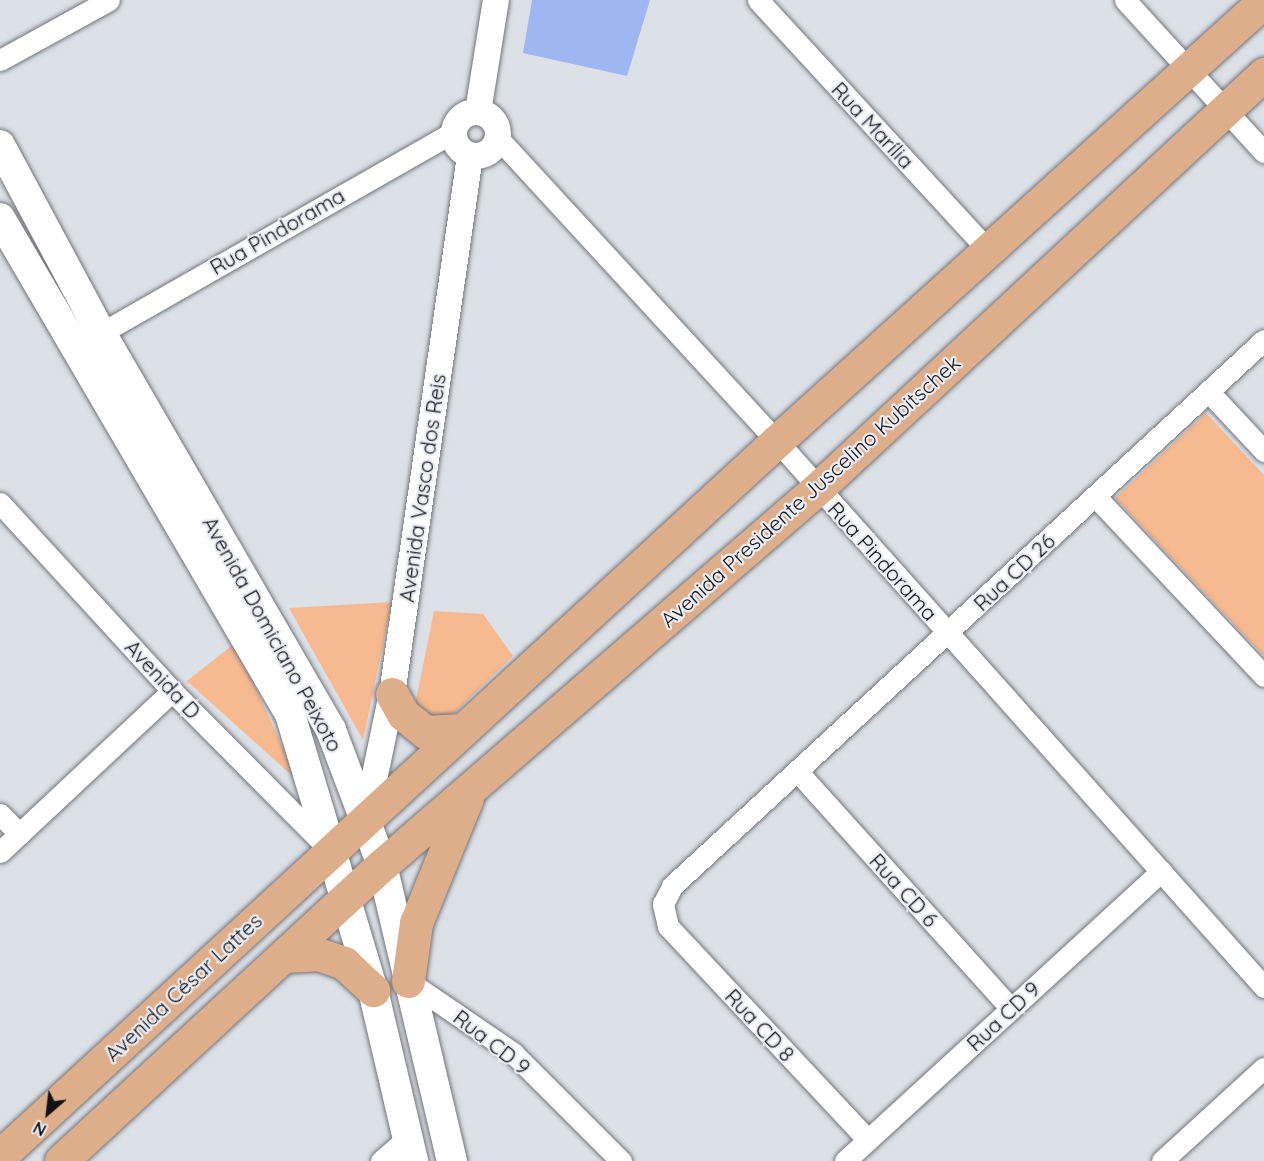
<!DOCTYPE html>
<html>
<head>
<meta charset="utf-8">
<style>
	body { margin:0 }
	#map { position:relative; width:1264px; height:1161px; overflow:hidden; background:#dce0e7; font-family:Quicksand,sans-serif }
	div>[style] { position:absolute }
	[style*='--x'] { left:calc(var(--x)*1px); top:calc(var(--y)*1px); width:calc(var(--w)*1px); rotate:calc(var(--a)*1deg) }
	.green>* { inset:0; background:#f7b990 }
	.building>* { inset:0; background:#a0b6f2 }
	.roads { filter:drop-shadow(0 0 2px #72757b) drop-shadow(0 0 2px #72757b) }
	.minor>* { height:21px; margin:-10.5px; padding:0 10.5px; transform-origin:10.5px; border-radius:10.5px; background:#fff }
	.tertiary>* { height:26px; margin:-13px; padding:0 13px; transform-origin:13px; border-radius:13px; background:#fff }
	.tertiary>.ring { margin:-13px; padding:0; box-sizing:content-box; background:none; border:26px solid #fff; border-radius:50% }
	.secondary>* { height:30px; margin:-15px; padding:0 15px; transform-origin:15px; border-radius:15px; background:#fff }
	.primary>* { height:33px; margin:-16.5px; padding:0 16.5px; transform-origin:16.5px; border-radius:16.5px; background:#dead89 }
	span { translate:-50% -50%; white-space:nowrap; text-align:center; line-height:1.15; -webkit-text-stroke:4.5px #eaedf4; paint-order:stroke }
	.street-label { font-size:21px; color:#121315 }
	.north { position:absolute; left:18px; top:1083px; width:60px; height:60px; -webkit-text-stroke:4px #eaedf4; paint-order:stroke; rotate:208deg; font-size:16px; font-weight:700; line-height:24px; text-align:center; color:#121315 }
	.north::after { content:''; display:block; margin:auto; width:21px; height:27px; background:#121315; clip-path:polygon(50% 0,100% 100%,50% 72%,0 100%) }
</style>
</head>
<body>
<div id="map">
	<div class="green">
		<div style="clip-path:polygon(1206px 413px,1264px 475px,1264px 656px,1115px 498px)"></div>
		<div style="clip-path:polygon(392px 602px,363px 740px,289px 608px)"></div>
		<div style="clip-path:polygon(434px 611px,483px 614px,513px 656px,443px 724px,414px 710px)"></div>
		<div style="clip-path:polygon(235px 643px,298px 781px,187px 681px)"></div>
	</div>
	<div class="building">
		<div style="clip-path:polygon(532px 0,650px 0,627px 76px,523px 53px)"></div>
	</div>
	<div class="roads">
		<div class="minor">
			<div style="--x:758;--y:0;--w:340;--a:47.4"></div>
			<div style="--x:1125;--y:0;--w:206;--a:47.6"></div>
			<div style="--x:0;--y:60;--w:124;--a:-28.8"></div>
			<div style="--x:498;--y:138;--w:412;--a:47.4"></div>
			<div style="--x:777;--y:441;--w:732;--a:48.27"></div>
			<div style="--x:101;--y:333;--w:406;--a:-29.7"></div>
			<div style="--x:1209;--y:392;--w:81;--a:47"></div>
			<div style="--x:1095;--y:496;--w:247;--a:46.8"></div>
			<div style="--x:0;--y:503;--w:255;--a:47.5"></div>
			<div style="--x:172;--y:691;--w:221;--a:45.2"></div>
			<div style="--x:797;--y:771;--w:320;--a:48"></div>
			<div style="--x:0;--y:814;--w:28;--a:46"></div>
			<div style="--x:0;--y:852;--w:236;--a:-43.1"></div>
			<div style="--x:408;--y:981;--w:127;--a:34.4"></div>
			<div style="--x:513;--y:1053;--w:153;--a:45"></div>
			<div style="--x:868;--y:1140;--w:293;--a:-133.1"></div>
			<div style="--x:668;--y:926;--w:23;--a:-103"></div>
			<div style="--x:663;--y:904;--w:20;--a:-63"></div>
			<div style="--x:672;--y:886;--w:805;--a:-42.69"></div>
			<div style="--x:381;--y:1161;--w:35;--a:-41"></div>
			<div style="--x:845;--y:1161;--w:429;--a:-42.5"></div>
			<div style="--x:1162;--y:1161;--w:138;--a:-42.4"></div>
		</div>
		<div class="tertiary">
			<div style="--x:478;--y:112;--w:113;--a:-80.9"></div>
			<div class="ring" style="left:454px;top:112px;width:18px;height:18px"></div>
			<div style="--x:366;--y:818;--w:127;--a:-78.2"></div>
			<div style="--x:392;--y:694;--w:544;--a:-81.75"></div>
		</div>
		<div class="secondary">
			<div style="--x:0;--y:145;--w:213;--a:61.8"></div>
			<div style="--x:101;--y:333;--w:459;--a:59.9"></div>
			<div style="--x:331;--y:730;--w:144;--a:69.3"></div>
			<div style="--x:382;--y:865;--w:304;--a:76.7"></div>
			<div style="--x:0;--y:218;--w:575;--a:59.69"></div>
			<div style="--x:290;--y:714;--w:288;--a:73.3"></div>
			<div style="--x:373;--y:990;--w:176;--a:76.8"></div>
		</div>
		<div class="primary">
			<div style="--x:392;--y:694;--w:23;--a:61"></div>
			<div style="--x:403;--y:714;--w:28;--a:39"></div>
			<div style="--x:425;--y:732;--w:37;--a:-3"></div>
			<div style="--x:285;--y:956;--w:33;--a:-3"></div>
			<div style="--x:318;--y:954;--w:28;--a:19"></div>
			<div style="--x:344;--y:963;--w:40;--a:43"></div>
			<div style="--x:408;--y:981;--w:59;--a:-82.1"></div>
			<div style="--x:416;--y:923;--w:135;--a:-67.8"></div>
			<div style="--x:0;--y:1156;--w:1056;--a:-42.62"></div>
			<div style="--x:777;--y:441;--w:656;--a:-42.1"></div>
			<div style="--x:61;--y:1161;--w:437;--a:-42.7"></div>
			<div style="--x:382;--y:865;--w:576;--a:-40.85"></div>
			<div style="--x:818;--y:488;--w:609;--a:-42.87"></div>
		</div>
	</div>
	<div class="street-label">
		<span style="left:873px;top:125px;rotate:47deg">Rua Marília</span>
		<span style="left:277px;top:231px;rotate:-30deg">Rua Pindorama</span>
		<span style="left:422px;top:488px;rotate:-82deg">Avenida Vasco dos Reis</span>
		<span style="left:810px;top:491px;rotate:-42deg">Avenida Presidente Juscelino Kubitschek</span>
		<span style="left:883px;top:561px;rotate:48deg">Rua Pindorama</span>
		<span style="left:1014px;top:572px;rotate:-43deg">Rua CD 26</span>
		<span style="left:273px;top:634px;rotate:61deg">Avenida Domiciano Peixoto</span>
		<span style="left:163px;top:679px;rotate:47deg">Avenida D</span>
		<span style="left:904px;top:890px;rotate:48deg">Rua CD 6</span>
		<span style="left:183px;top:987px;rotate:-43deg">Avenida César Lattes</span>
		<span style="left:1003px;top:1016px;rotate:-43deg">Rua CD 9</span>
		<span style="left:760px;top:1025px;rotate:47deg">Rua CD 8</span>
		<span style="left:492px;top:1042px;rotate:38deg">Rua CD 9</span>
	</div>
	<div class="north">N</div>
</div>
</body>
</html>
